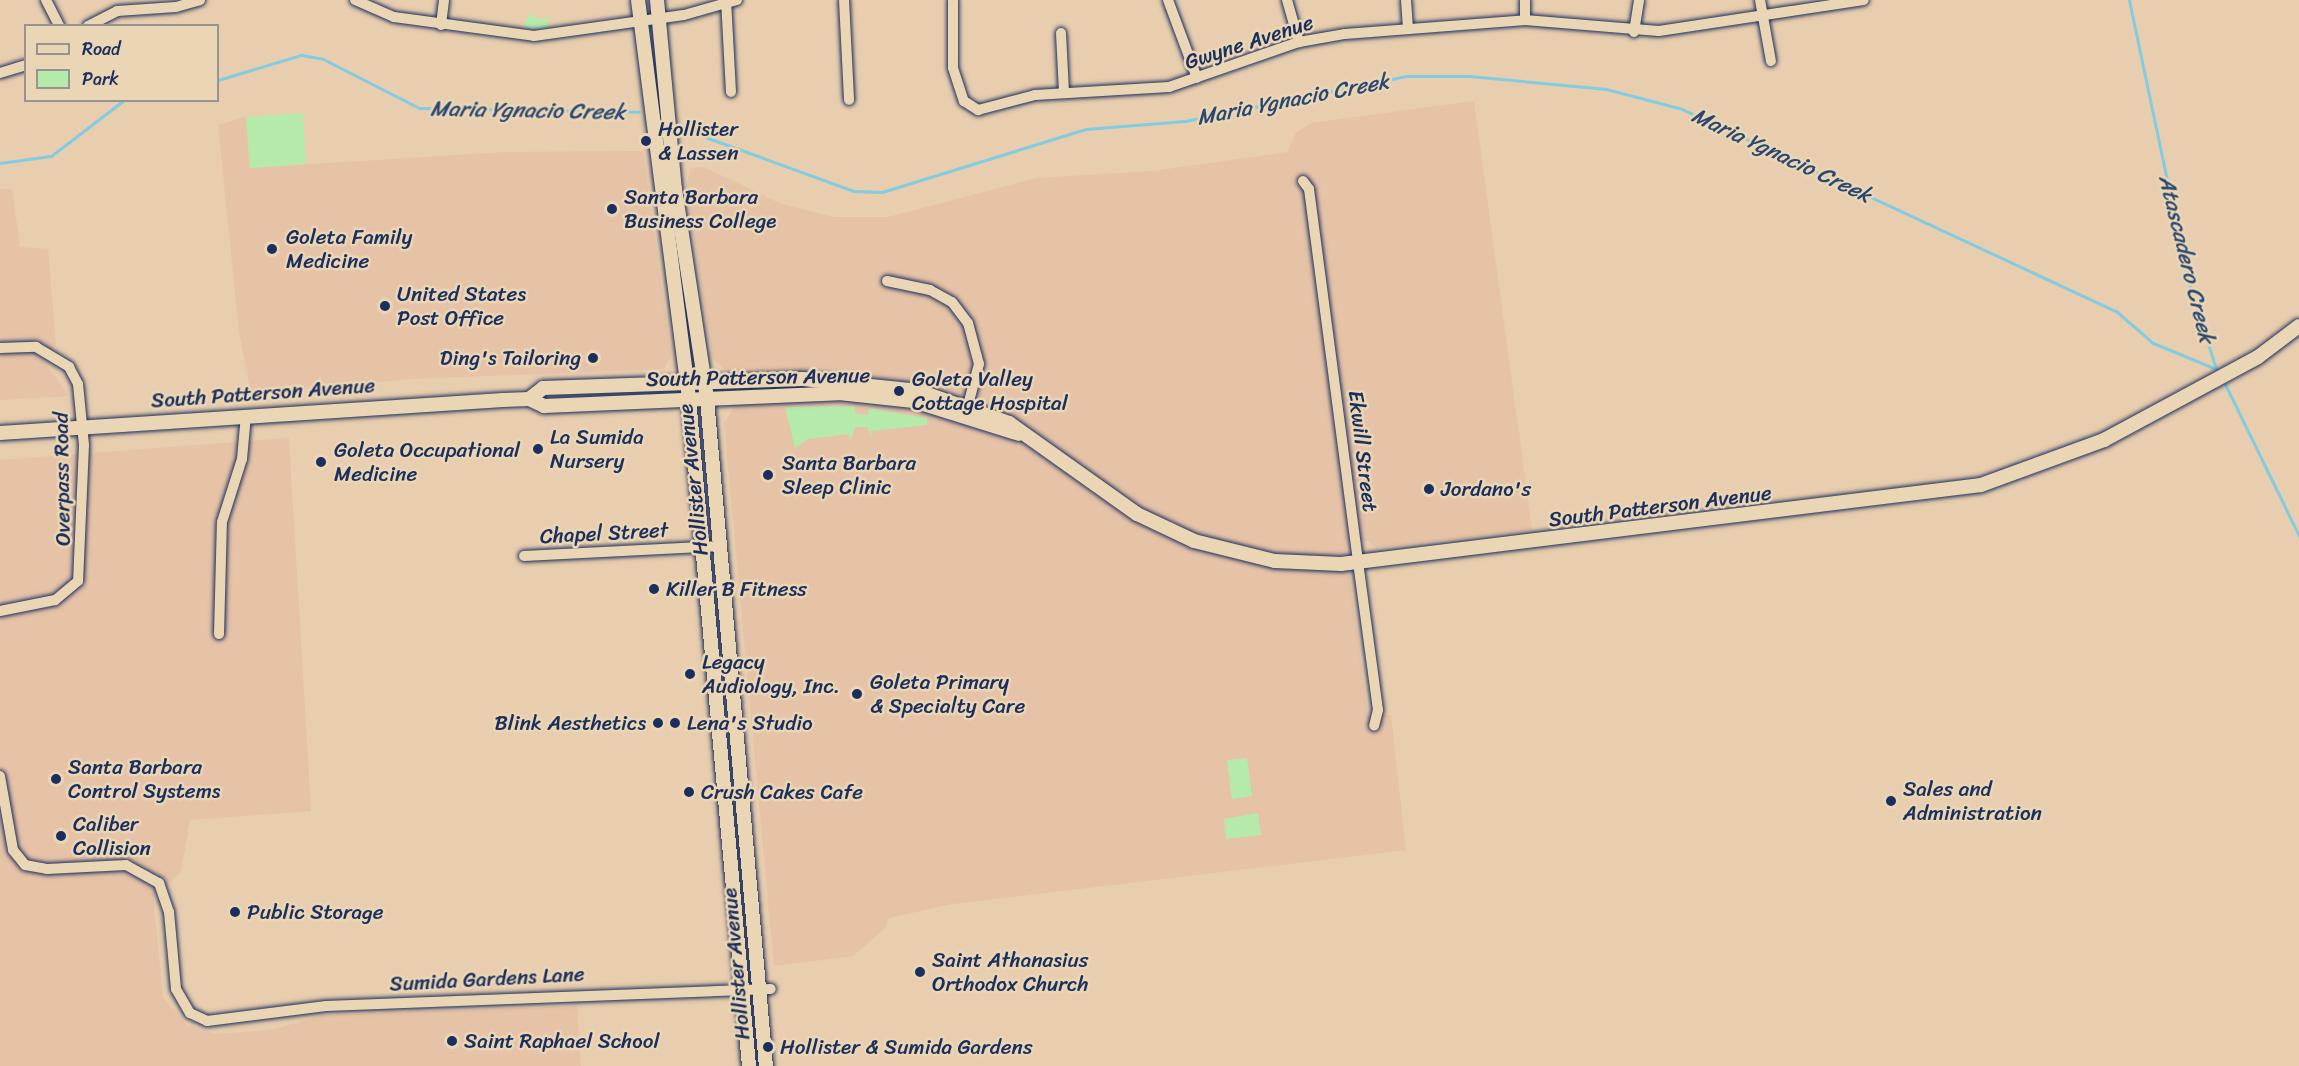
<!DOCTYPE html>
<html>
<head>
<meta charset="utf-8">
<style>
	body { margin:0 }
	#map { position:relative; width:2299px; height:1066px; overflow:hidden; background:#e8cdae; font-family:Sriracha,sans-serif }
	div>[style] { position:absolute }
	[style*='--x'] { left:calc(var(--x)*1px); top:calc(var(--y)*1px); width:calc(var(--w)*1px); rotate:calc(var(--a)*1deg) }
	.built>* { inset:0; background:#e6c2a7 }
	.green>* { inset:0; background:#b6eaab }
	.stream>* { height:3px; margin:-1.5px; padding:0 1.5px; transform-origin:1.5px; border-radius:1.5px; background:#82cce2 }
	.roads { filter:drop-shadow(0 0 2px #1b2f5e) drop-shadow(0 0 2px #1b2f5e) }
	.street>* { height:10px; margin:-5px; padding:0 5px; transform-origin:5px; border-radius:5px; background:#ead6b4 }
	.secondary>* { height:14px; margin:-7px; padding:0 7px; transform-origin:7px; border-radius:7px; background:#ead6b4 }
	.dots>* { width:16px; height:16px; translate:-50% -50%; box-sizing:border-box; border:3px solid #ead6b4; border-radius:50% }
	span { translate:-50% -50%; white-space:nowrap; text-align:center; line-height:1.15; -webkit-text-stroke:5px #ead6b4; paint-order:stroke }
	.street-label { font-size:21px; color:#1b2f5e }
	.poi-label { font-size:21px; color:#1b2f5e }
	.left { translate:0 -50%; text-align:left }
	.right { translate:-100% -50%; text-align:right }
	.water-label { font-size:22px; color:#2a4772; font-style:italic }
	.legend { position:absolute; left:24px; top:24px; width:195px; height:78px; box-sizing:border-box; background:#ead6b4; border:2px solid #979392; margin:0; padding:8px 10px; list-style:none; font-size:18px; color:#1b2f5e }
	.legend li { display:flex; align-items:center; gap:12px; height:30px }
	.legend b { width:30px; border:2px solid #979392 }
</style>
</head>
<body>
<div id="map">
	<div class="built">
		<div style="clip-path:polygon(1474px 101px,1532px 530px,1375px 548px,1369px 541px,1345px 541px,1368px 716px,1391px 715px,1406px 850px,952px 904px,889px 918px,885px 928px,853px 956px,774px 966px,724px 422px,733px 410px,727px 371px,712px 358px,686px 185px,691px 168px,704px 167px,779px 203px,833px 217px,888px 217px,1037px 178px,1153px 171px,1287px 152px,1296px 133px,1311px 123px)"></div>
		<div style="clip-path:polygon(246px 117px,250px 168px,506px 152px,643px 151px,671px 356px,664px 369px,410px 379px,251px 394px,239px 331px,218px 125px)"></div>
		<div style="clip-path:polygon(0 189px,12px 189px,20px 247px,48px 249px,56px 344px,46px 364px,69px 396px,0 400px)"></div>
		<div style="clip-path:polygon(289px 438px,311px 811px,190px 820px,181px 872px,153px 897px,163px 997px,187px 1026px,215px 1034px,271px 1030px,323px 1015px,577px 1006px,581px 1066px,0 1066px,0 460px)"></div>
	</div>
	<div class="green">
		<div style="clip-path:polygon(530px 13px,540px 20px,547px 16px,549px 31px,522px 28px)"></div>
		<div style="clip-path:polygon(303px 113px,306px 164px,250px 168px,246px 117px)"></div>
		<div style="clip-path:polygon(855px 406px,855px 413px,868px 415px,869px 408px,927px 418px,927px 425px,871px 431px,872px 437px,867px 427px,855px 427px,850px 441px,849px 434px,808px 439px,795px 448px,785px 407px)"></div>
		<div style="clip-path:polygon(1247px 758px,1252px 796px,1232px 799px,1227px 760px)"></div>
		<div style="clip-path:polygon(1258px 813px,1261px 835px,1226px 839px,1224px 819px)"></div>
	</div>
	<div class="stream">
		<div style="--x:2129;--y:0;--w:282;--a:78.1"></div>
		<div style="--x:2187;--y:276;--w:97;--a:72.7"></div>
		<div style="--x:218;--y:80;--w:87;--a:-16.8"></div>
		<div style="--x:301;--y:55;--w:22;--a:10"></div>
		<div style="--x:323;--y:59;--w:108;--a:27"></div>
		<div style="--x:419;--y:108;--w:220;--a:1"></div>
		<div style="--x:686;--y:130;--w:179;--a:20"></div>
		<div style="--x:854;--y:191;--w:28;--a:2"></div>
		<div style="--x:882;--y:192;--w:214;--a:-17.2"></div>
		<div style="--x:1086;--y:129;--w:99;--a:-4.6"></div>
		<div style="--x:1185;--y:121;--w:227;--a:-11.5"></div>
		<div style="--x:1407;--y:76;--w:62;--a:0"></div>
		<div style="--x:1469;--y:76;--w:138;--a:5.4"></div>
		<div style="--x:1606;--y:89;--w:79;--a:14.7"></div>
		<div style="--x:1682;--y:109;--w:479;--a:25"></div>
		<div style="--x:2116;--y:311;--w:49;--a:40.9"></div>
		<div style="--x:2153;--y:343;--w:68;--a:22.4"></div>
		<div style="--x:0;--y:163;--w:51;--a:-7.8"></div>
		<div style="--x:51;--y:156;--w:92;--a:-37.5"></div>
		<div style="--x:2223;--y:380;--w:174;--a:64"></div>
	</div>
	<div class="roads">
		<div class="street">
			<div style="--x:46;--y:0;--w:29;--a:63"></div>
			<div style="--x:355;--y:0;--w:43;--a:23.6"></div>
			<div style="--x:394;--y:17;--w:141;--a:7.7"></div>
			<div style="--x:534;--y:36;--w:151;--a:-8"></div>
			<div style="--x:684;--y:15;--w:55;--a:-15.8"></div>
			<div style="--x:726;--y:0;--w:92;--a:86.9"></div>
			<div style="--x:844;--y:0;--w:100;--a:87.1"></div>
			<div style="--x:953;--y:0;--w:68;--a:90"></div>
			<div style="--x:953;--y:68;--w:35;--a:72"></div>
			<div style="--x:964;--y:101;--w:17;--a:33"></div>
			<div style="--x:978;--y:110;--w:59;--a:-14.7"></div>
			<div style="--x:1035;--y:95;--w:134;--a:-3.4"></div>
			<div style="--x:1169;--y:87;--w:138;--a:-19.1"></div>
			<div style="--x:1299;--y:42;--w:47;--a:-9.9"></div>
			<div style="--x:1345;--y:34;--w:181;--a:-4.4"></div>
			<div style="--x:1525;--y:20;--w:134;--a:4.7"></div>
			<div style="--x:1659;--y:31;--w:207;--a:-8.6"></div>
			<div style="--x:1168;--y:0;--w:83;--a:69.6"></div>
			<div style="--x:1287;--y:0;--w:44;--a:74.1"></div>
			<div style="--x:1406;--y:0;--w:29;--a:86"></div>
			<div style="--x:1525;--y:0;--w:20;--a:90"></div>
			<div style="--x:1760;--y:0;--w:62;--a:79.8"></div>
			<div style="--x:441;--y:25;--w:25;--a:-83"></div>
			<div style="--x:88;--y:26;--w:33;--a:-27"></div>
			<div style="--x:117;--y:11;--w:59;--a:-3.9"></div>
			<div style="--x:176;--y:7;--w:25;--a:-16"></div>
			<div style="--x:1634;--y:32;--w:32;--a:-81"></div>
			<div style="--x:1061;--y:33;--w:59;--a:87.1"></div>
			<div style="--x:0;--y:73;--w:27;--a:-17"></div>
			<div style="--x:1303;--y:181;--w:10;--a:53"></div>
			<div style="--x:1309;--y:189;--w:376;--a:82.5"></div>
			<div style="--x:1358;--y:562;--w:149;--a:82.3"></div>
			<div style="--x:1378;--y:710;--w:16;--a:104"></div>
			<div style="--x:887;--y:281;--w:44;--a:11.8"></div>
			<div style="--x:930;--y:290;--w:25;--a:29"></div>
			<div style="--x:952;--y:302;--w:26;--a:53"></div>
			<div style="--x:968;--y:323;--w:42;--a:75"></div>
			<div style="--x:979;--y:364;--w:42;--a:105"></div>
			<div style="--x:0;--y:348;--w:36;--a:-2"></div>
			<div style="--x:36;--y:347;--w:39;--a:31"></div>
			<div style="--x:69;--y:367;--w:19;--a:62"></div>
			<div style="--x:78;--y:384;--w:61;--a:84.4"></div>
			<div style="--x:84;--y:445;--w:136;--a:92.5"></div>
			<div style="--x:78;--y:581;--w:30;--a:140"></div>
			<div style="--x:55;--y:600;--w:56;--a:168.7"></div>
			<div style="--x:524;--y:556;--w:197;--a:-2.9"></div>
			<div style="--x:219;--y:634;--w:112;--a:-88.5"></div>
			<div style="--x:222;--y:522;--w:66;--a:-72.4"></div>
			<div style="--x:242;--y:459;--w:44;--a:-84.8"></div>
			<div style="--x:0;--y:776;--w:75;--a:80"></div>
			<div style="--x:13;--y:850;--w:19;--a:51"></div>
			<div style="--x:25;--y:865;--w:22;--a:10"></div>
			<div style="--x:47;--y:869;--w:79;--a:-2.9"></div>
			<div style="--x:126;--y:865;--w:38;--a:29"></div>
			<div style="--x:159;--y:883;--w:31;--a:71"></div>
			<div style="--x:169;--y:912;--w:77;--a:84.8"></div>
			<div style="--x:176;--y:989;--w:28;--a:60"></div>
			<div style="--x:190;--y:1013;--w:19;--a:25"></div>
			<div style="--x:207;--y:1021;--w:120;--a:-7.2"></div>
			<div style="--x:326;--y:1006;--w:445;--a:-2.2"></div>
		</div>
		<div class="secondary">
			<div style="--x:638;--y:0;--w:402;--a:82.7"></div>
			<div style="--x:689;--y:399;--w:670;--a:84.86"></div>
			<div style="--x:657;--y:0;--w:190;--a:84.6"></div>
			<div style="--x:675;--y:189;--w:212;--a:81.3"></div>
			<div style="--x:707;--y:399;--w:670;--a:84.95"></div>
			<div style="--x:529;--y:399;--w:18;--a:-38"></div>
			<div style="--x:543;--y:388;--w:260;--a:-2"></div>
			<div style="--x:803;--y:379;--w:117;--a:5.9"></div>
			<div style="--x:919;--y:391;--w:96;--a:19.6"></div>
			<div style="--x:1009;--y:423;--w:157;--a:35.4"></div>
			<div style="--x:1137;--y:514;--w:63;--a:25.3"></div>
			<div style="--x:1194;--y:541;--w:83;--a:13.9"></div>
			<div style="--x:1275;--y:561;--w:66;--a:2.6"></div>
			<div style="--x:1341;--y:564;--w:645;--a:-7.04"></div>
			<div style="--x:1981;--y:485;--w:131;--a:-20.1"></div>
			<div style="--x:2104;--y:440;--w:175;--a:-28.3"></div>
			<div style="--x:2258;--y:357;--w:51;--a:-37.1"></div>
			<div style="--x:0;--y:433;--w:504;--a:-3.75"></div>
			<div style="--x:503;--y:400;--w:26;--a:-2"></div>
			<div style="--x:529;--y:399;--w:17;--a:25"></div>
			<div style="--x:544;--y:406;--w:295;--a:-2.5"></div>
			<div style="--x:839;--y:393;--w:75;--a:6.1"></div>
			<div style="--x:914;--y:401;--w:110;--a:17.4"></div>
		</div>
	</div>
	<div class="dots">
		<div style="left:646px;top:141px;background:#1b2f5e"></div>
		<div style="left:612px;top:209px;background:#1b2f5e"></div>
		<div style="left:272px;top:249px;background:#1b2f5e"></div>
		<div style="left:385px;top:306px;background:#1b2f5e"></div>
		<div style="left:593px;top:358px;background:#1b2f5e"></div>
		<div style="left:899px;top:391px;background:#1b2f5e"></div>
		<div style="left:538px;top:449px;background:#1b2f5e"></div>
		<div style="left:321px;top:462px;background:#1b2f5e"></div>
		<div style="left:768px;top:475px;background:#1b2f5e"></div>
		<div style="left:1429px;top:489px;background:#1b2f5e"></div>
		<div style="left:654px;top:589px;background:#1b2f5e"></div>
		<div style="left:690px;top:674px;background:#1b2f5e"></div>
		<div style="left:857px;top:694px;background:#1b2f5e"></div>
		<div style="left:658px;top:723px;background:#1b2f5e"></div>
		<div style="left:675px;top:723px;background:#1b2f5e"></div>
		<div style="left:56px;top:779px;background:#1b2f5e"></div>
		<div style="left:689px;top:792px;background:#1b2f5e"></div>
		<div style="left:1891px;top:801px;background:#1b2f5e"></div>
		<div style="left:61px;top:836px;background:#1b2f5e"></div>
		<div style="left:235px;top:912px;background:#1b2f5e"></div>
		<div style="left:920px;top:972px;background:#1b2f5e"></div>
		<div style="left:452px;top:1041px;background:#1b2f5e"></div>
		<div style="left:768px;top:1047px;background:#1b2f5e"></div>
	</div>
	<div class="street-label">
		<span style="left:1249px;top:42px;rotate:-18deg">Gwyne Avenue</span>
		<span style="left:758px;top:377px;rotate:-1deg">South Patterson Avenue</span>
		<span style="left:263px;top:393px;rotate:-4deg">South Patterson Avenue</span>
		<span style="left:1363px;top:451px;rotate:83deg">Ekwill Street</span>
		<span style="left:62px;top:479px;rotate:-91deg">Overpass Road</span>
		<span style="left:693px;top:480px;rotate:-96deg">Hollister Avenue</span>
		<span style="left:1660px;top:506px;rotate:-7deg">South Patterson Avenue</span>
		<span style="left:604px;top:533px;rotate:-3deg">Chapel Street</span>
		<span style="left:736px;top:964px;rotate:-95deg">Hollister Avenue</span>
		<span style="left:487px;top:979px;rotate:-3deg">Sumida Gardens Lane</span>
	</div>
	<div class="poi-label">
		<span class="left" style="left:658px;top:141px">Hollister<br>&amp; Lassen</span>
		<span class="left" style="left:624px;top:209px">Santa Barbara<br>Business College</span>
		<span class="left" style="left:286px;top:249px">Goleta Family<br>Medicine</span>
		<span class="left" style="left:397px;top:306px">United States<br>Post Office</span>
		<span class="right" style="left:581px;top:358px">Ding's Tailoring</span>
		<span class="left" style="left:912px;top:391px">Goleta Valley<br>Cottage Hospital</span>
		<span class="left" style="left:550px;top:449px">La Sumida<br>Nursery</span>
		<span class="left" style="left:334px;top:462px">Goleta Occupational<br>Medicine</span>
		<span class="left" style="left:782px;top:475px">Santa Barbara<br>Sleep Clinic</span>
		<span class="left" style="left:1441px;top:489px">Jordano's</span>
		<span class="left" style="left:666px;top:589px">Killer B Fitness</span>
		<span class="left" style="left:702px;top:674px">Legacy<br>Audiology, Inc.</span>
		<span class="left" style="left:870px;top:694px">Goleta Primary<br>&amp; Specialty Care</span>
		<span class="right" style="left:646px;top:723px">Blink Aesthetics</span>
		<span class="left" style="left:687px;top:723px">Lena's Studio</span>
		<span class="left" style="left:68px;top:779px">Santa Barbara<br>Control Systems</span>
		<span class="left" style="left:1903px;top:801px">Sales and<br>Administration</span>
		<span class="left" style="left:701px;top:792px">Crush Cakes Cafe</span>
		<span class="left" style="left:73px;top:836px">Caliber<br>Collision</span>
		<span class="left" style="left:247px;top:912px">Public Storage</span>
		<span class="left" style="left:932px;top:972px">Saint Athanasius<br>Orthodox Church</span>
		<span class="left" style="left:464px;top:1041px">Saint Raphael School</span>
		<span class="left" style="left:780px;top:1047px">Hollister &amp; Sumida Gardens</span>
	</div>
	<div class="water-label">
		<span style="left:1293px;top:99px;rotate:-11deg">Maria Ygnacio Creek</span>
		<span style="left:528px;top:110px;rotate:1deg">Maria Ygnacio Creek</span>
		<span style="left:1782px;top:155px;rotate:25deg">Maria Ygnacio Creek</span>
		<span style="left:2187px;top:259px;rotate:76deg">Atascadero Creek</span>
	</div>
	<ul class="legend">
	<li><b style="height:8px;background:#ead6b4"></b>Road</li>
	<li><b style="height:16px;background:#b6eaab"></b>Park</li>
	</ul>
</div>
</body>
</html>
